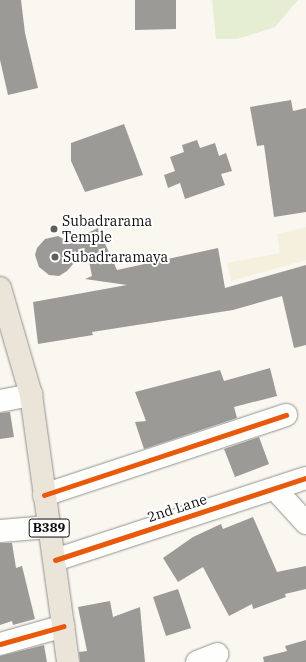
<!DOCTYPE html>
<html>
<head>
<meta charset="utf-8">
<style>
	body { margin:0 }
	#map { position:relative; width:306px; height:662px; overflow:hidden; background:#f9f7f0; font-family:"IBM Plex Serif",serif }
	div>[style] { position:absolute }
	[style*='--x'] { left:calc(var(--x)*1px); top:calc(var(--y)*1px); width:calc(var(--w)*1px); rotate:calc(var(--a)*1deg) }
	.farmland>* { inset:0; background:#f5f0dd }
	.green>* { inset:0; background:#e5edd2 }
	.building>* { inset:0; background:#9c9a96 }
	.roads { filter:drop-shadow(0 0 1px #93928f) drop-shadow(0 0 1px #93928f) }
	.minor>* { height:22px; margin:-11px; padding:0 11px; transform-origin:11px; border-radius:11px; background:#fefefd }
	.major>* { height:22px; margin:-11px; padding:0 11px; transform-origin:11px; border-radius:11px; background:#eae4d9 }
	.cycleway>* { height:5px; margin:-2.5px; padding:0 2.5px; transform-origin:2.5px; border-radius:2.5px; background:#e8590c }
	.dots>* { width:11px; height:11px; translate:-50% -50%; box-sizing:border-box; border:2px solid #fff; border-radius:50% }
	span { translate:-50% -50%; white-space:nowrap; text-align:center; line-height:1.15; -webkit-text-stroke:4px #fff; paint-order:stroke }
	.shield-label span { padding:1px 3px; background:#fff; border:1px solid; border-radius:3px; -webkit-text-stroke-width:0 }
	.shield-label { font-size:13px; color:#0c0c0c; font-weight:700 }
	.poi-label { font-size:14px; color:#0c0c0c }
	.left { translate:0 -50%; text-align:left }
	.street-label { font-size:14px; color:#0c0c0c }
</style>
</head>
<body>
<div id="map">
	<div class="farmland">
		<div style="clip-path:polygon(306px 227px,306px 260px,231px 281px,227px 263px,280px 253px,277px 234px)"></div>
	</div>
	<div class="green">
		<div style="clip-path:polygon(212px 0,298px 0,275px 27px,237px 39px,216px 39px)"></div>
	</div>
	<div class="building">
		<div style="clip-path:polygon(0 0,21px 0,25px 33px,38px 88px,8px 95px,0 60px)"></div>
		<div style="clip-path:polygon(135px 0,176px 0,176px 29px,135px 30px)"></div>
		<div style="clip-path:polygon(291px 100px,293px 111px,306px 108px,306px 212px,274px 217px,264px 145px,257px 146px,250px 107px)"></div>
		<div style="clip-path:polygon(124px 124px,143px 175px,85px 192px,71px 161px,71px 143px)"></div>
		<div style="clip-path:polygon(197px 140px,200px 148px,215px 143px,219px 156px,226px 153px,232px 171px,221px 174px,225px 185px,185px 199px,180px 183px,168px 188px,164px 175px,175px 171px,170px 157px,184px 152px,182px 145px)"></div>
		<div style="clip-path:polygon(98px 228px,117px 270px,218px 248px,225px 288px,306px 265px,306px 345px,294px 348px,282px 296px,233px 310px,92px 332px,93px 335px,38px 344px,33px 302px,127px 285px,85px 279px,92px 276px,89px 261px,85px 263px,81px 255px,67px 271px,59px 276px,49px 275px,39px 267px,35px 255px,37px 248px,45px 239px,58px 236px,69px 242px)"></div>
		<div style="clip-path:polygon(270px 368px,277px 396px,234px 407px,237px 418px,144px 449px,135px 422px,146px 421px,135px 392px,220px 370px,224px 381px)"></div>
		<div style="clip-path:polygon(10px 412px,14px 437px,0 439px,0 413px)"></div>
		<div style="clip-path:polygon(259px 437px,269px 464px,235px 477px,224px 449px)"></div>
		<div style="clip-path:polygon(253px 517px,277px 572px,306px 566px,306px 589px,285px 594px,286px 597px,253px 609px,252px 604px,229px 616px,203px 567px,178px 582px,163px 558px,193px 537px,221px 524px,223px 529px)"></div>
		<div style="clip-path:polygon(0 543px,12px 543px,16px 568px,22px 566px,35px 619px,13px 625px,12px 621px,0 625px)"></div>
		<div style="clip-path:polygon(178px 589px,191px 628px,166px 636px,153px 597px)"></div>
		<div style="clip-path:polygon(110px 601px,113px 617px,140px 607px,145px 662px,80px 662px,79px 652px,87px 651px,78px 607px)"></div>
		<div style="clip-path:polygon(306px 640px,306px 662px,264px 662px,263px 657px,287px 651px,285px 646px)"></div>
		<div style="clip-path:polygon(44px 645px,47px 662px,0 662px,0 656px)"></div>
	</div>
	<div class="roads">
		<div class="minor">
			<div style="--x:0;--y:401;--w:32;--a:-11"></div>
			<div style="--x:275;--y:489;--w:46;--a:47.6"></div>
			<div style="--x:44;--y:495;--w:255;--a:-18.3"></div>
			<div style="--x:0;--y:531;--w:49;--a:-4.7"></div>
			<div style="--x:55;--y:560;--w:264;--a:-18.1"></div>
			<div style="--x:0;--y:644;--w:66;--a:-15.7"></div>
			<div style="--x:197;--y:662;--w:22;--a:-21"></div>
		</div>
		<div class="major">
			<div style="--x:0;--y:288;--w:111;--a:73.8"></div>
			<div style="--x:31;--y:395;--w:270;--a:82.1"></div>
		</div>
	</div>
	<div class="cycleway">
		<div style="--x:44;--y:495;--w:255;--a:-18.3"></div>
		<div style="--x:55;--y:560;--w:264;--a:-18.1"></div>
		<div style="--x:0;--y:644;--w:66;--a:-15.7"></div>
	</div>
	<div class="dots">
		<div style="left:54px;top:229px;background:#5f5e5c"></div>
		<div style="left:55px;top:257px;background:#5f5e5c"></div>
	</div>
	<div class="shield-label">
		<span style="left:49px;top:528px">B389</span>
	</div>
	<div class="poi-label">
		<span class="left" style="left:62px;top:229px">Subadrarama<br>Temple</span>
		<span class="left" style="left:63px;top:257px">Subadraramaya</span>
	</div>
	<div class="street-label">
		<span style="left:177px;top:508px;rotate:-18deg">2nd Lane</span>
	</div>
</div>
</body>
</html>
